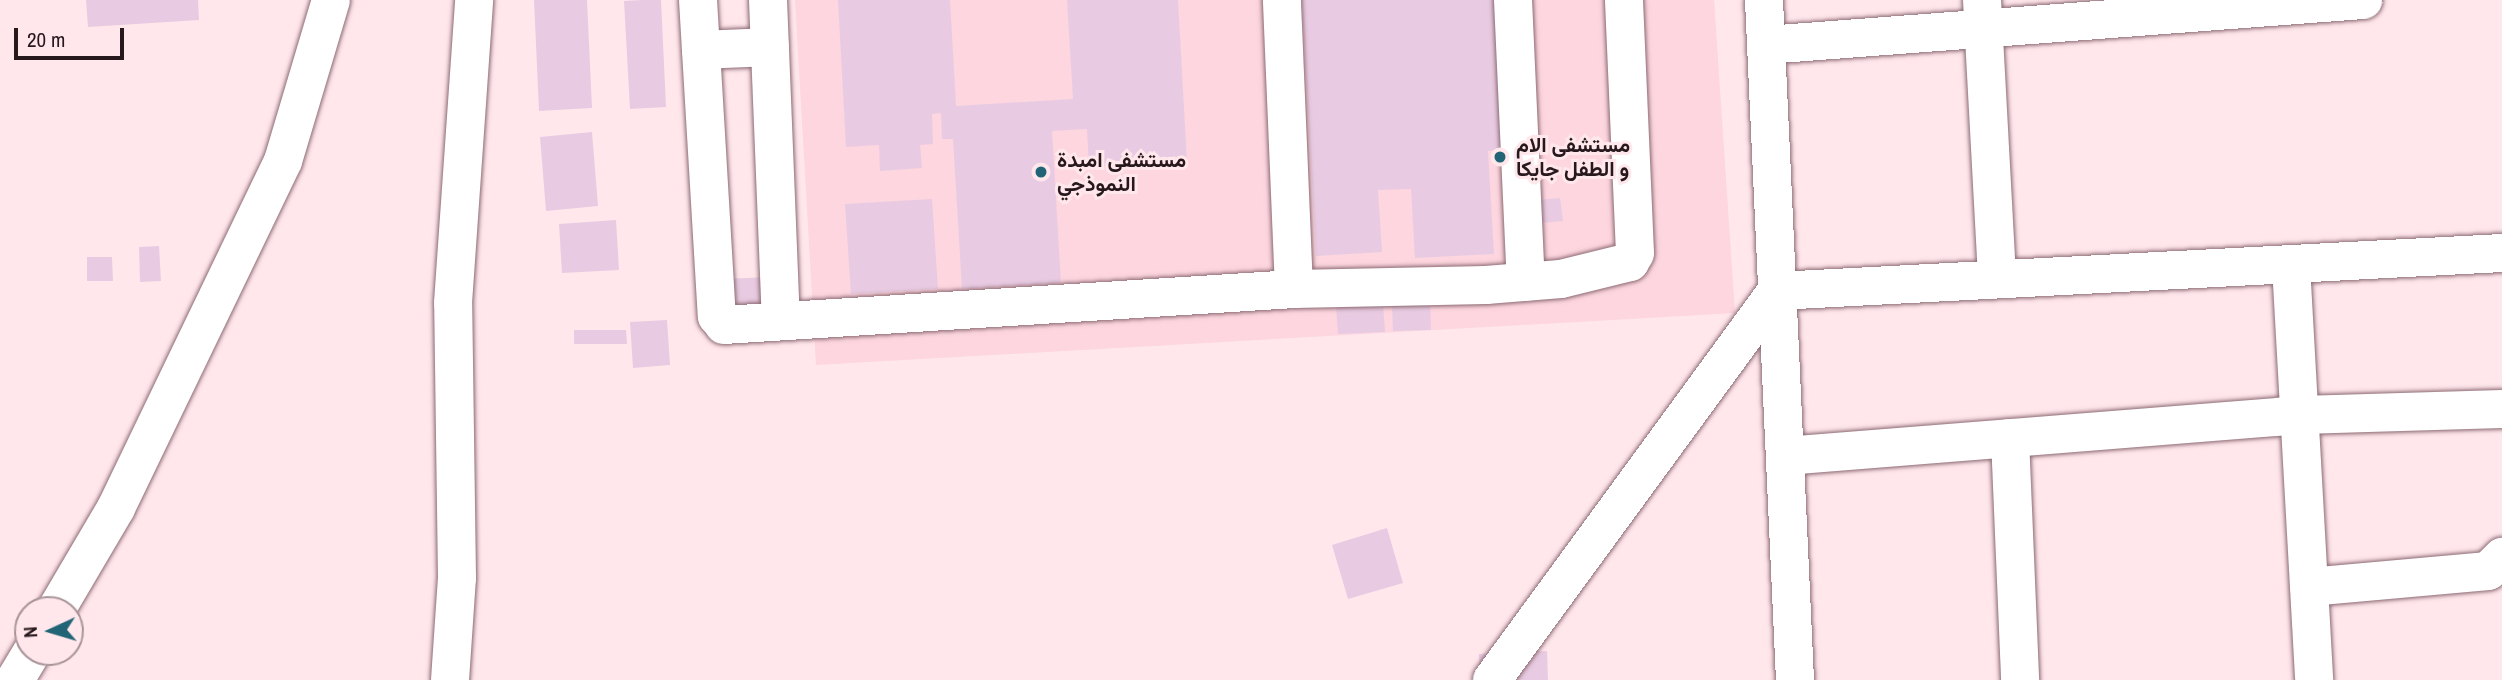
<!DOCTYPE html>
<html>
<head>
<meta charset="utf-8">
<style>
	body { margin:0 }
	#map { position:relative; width:2502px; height:680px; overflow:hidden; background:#ffe7ec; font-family:"Archivo Narrow",Vazirmatn,sans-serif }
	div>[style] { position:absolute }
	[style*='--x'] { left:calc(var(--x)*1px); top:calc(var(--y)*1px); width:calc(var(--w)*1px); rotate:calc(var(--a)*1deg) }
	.built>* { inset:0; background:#fdd6df }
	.building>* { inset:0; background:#e8cbe2 }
	.roads { filter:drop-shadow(0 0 2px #8d6a73) drop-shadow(0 0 2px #8d6a73) }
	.minor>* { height:38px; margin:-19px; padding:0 19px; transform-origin:19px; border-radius:19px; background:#fff }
	.dots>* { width:19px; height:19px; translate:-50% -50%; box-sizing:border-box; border:4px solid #ffe7ec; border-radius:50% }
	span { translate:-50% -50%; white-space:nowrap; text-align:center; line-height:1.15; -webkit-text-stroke:6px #ffe7ec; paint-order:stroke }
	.poi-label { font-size:21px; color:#26181c; font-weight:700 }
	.left { translate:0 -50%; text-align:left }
	.north { position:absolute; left:14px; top:596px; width:70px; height:70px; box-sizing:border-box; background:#ffe7ec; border:2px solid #a89499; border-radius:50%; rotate:266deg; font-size:19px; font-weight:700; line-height:28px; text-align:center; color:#26181c }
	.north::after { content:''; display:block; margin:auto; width:24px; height:32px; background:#206476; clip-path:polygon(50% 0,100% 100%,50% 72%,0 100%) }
	.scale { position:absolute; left:14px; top:28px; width:110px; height:32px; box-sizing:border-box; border:4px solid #26181c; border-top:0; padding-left:9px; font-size:21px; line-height:24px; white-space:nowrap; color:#26181c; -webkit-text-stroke:5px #ffe7ec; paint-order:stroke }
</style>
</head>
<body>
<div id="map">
	<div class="built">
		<div style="clip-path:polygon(795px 0,1714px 0,1735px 313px,816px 365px)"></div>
	</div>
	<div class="building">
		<div style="clip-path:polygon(86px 0,198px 0,199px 20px,88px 27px)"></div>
		<div style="clip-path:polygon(534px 0,587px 0,592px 108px,539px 111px)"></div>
		<div style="clip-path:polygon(642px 0,661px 0,666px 107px,630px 109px,624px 1px)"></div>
		<div style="clip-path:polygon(838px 0,950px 0,956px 106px,1073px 99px,1067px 0,1178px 0,1187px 162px,1089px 167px,1087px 129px,1052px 131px,1061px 283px,962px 289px,953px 139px,942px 139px,941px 113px,932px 114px,933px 144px,920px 145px,922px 168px,880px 171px,879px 145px,846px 147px)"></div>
		<div style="clip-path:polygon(1302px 0,1501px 0,1509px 150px,1488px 151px,1494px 254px,1415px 258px,1411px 189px,1378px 190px,1382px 252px,1316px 256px)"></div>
		<div style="clip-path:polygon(592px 132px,598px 206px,546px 211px,540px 137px)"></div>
		<div style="clip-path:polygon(1560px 198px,1563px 221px,1528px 224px,1526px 201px)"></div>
		<div style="clip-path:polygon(932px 199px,938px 289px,851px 294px,845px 204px)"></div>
		<div style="clip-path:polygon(616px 220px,619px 270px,562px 273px,559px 224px)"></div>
		<div style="clip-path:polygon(159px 246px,161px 281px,140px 282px,139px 247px)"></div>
		<div style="clip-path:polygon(87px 257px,112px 257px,113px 281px,87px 281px)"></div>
		<div style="clip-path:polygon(770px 277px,772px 326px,725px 329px,723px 279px)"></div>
		<div style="clip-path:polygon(1430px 301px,1431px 330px,1393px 331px,1392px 303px)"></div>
		<div style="clip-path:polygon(1383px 303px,1385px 332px,1338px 334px,1336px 306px)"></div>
		<div style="clip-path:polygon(667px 320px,670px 365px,633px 368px,630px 322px)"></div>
		<div style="clip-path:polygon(574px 330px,626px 330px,627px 344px,574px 344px)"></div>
		<div style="clip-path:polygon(1387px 528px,1403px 583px,1348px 599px,1332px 545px)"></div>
		<div style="clip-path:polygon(1547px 651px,1548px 680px,1480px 680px,1479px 654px)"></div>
	</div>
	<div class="roads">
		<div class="minor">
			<div style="--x:698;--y:0;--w:317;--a:86.6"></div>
			<div style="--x:717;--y:316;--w:11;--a:52"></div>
			<div style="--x:724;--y:325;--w:571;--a:-3.61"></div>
			<div style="--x:1294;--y:289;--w:289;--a:-92.4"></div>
			<div style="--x:768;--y:0;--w:319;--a:87.7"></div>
			<div style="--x:1513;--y:0;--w:282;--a:87.4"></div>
			<div style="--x:1764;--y:0;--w:681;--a:87.39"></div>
			<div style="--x:1982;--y:0;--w:276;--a:86.9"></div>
			<div style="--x:1766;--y:45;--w:599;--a:-4.31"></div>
			<div style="--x:701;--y:50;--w:69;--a:-2.5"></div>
			<div style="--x:2291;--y:265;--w:416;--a:86.8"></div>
			<div style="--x:1294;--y:289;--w:192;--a:-1.2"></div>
			<div style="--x:1486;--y:285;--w:75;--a:-4.6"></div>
			<div style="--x:1561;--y:279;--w:71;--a:-13.8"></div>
			<div style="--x:1630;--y:262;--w:10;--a:-61"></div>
			<div style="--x:1635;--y:253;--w:253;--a:-92.5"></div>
			<div style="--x:2010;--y:438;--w:242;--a:87.6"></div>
			<div style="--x:1785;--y:456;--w:518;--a:-4.54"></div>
			<div style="--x:2301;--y:415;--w:201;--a:-1.7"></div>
			<div style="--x:2309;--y:587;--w:180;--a:-5.1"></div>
			<div style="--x:2488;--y:571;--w:20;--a:-45"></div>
			<div style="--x:56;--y:610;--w:118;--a:-59.5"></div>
			<div style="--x:116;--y:508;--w:385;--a:-64.3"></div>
			<div style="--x:283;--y:161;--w:168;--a:-73.4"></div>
			<div style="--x:15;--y:680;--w:33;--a:-59"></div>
			<div style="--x:450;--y:680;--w:102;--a:-86.1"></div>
			<div style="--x:457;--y:578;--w:275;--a:-90.8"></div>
			<div style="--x:453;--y:303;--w:304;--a:-86"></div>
			<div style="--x:1492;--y:680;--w:482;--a:-53.8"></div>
			<div style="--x:1777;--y:291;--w:726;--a:-3"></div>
		</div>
	</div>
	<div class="dots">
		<div style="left:1500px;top:157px;background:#206476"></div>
		<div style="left:1041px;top:172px;background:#206476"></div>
	</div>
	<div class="poi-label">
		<span class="left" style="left:1516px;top:157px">مستشفى الام<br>و الطفل جايكا</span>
		<span class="left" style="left:1057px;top:172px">مستشفى امبدة<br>النموذجي</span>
	</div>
	<div class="north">N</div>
	<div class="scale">20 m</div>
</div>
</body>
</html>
